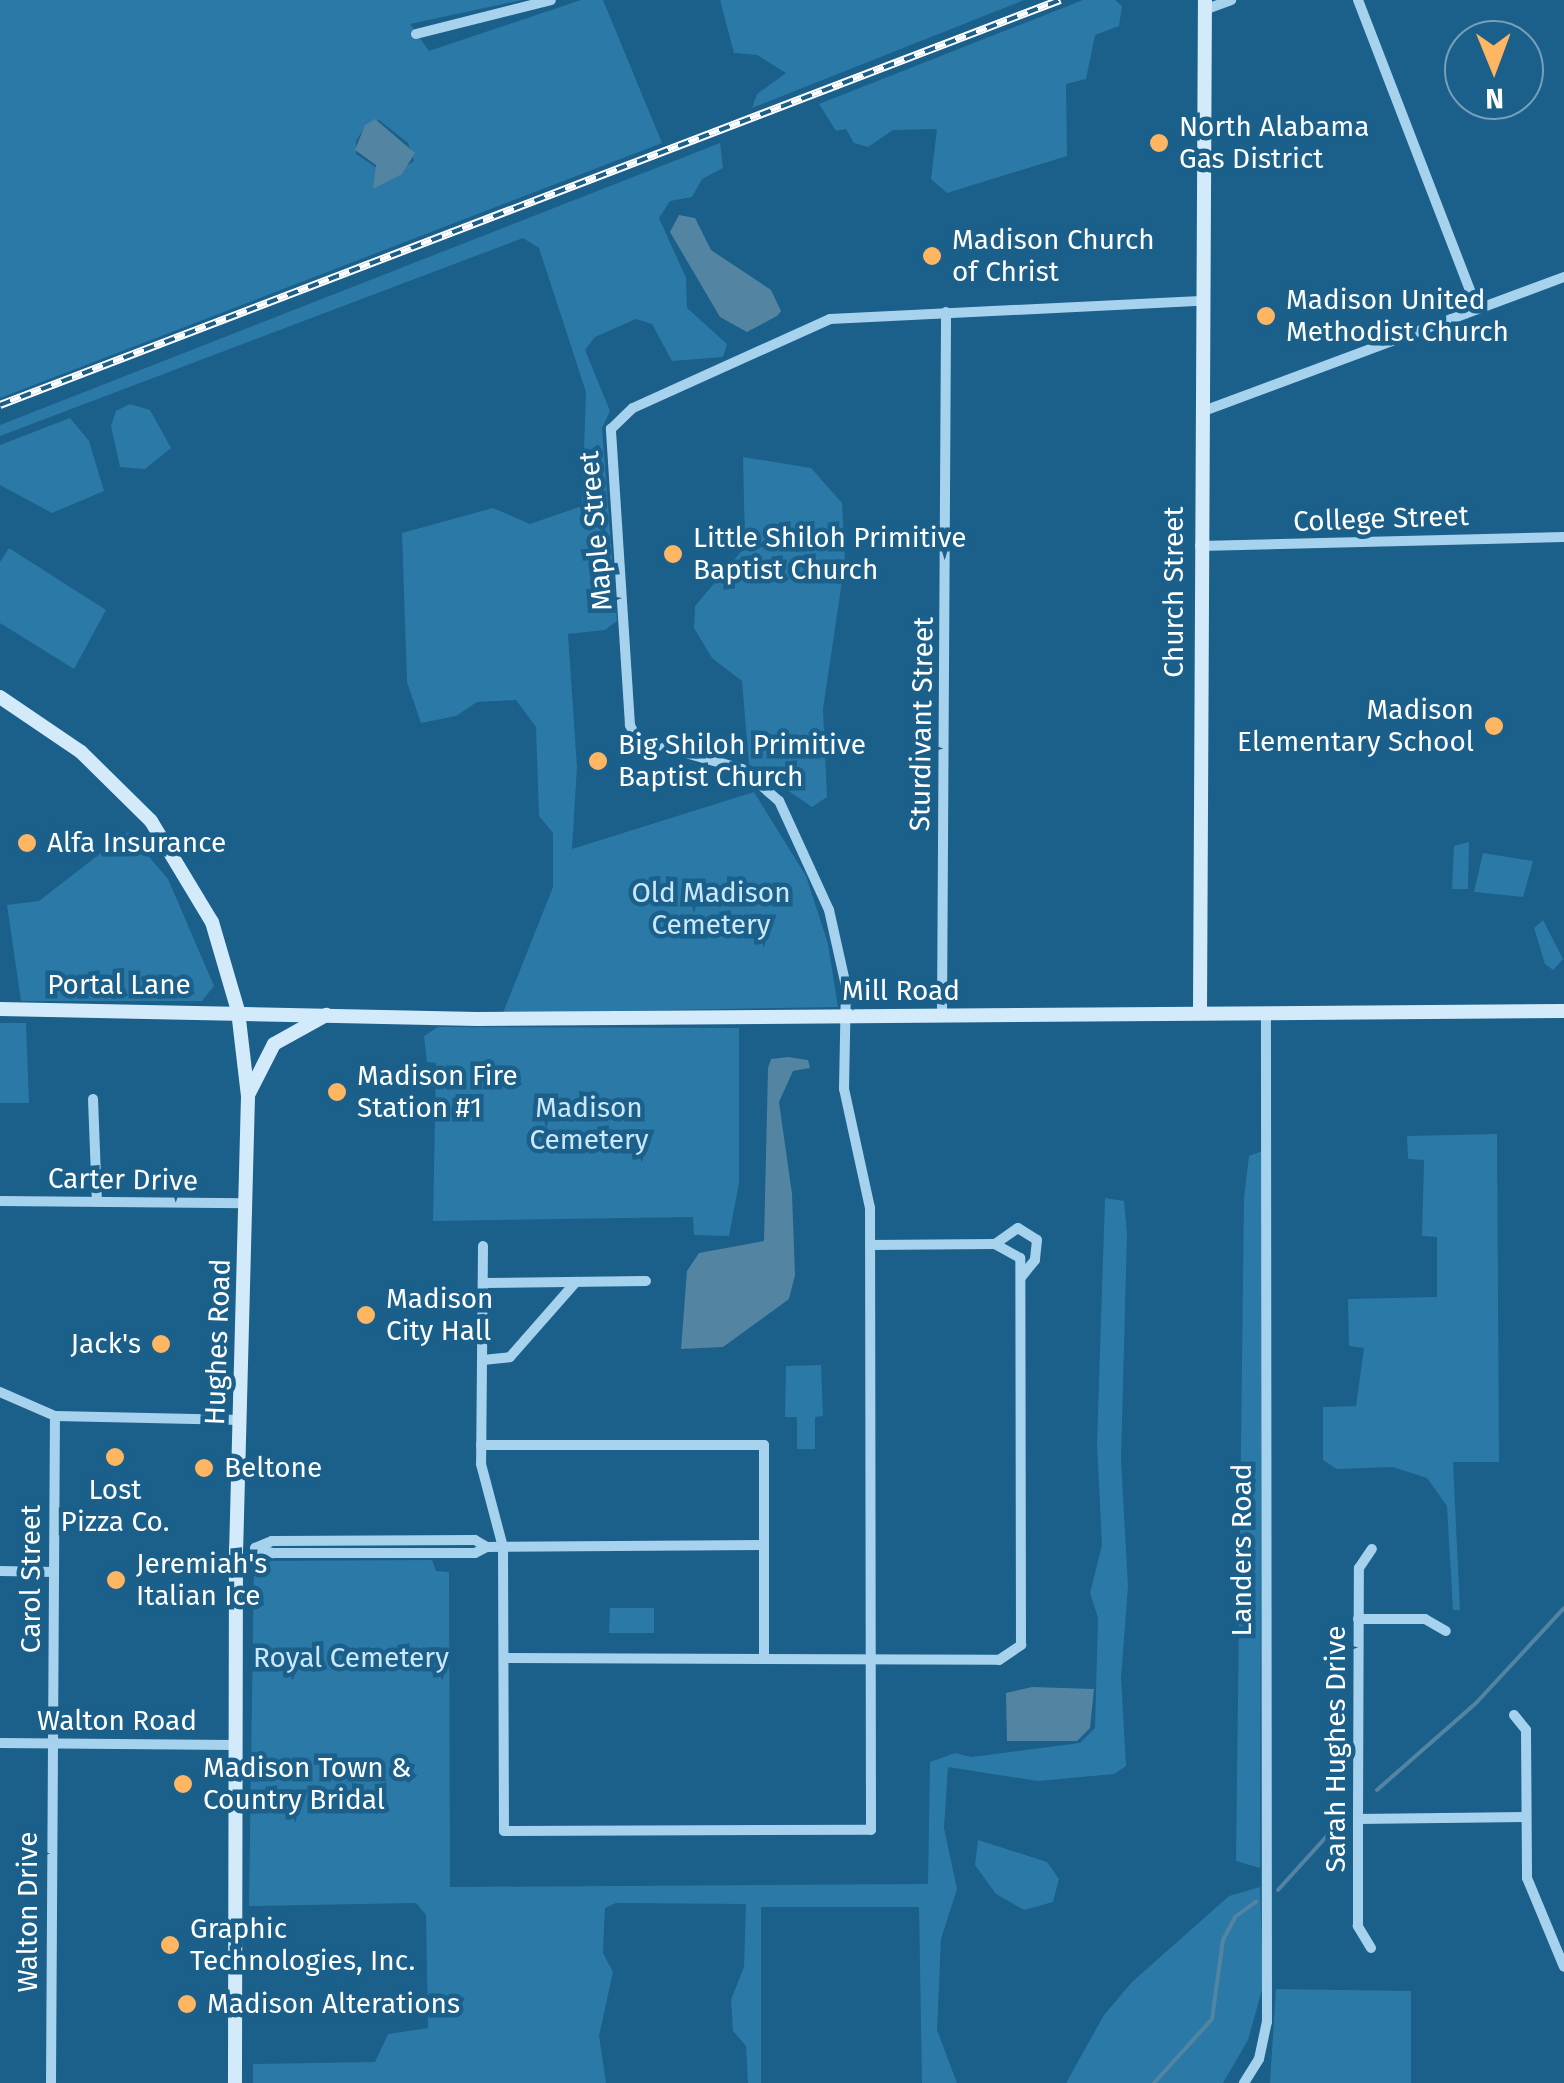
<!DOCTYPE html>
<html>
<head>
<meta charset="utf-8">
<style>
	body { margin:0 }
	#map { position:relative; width:1564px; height:2083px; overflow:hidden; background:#1b5f8b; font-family:"Fira Sans",sans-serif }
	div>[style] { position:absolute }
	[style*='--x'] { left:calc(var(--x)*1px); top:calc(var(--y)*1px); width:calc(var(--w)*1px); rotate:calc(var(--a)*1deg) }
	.green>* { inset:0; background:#2b79a7 }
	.water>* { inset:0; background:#5384a2 }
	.stream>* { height:4px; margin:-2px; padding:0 2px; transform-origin:2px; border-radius:2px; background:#5384a2 }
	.street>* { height:10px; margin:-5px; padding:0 5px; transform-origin:5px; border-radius:5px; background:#a6d2ed }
	.secondary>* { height:14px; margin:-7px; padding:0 7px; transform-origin:7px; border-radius:7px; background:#d2eaf9 }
	.rail>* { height:8px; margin-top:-4px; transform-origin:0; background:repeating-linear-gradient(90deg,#1b5f8b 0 11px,#fff 0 22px); box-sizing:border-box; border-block:2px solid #fff }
	.dots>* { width:28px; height:28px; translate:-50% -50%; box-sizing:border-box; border:5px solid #1b5f8b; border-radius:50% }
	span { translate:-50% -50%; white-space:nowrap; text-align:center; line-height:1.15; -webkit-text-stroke:9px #1b5f8b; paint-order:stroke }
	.poi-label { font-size:28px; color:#fff }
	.left { translate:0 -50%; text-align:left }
	.right { translate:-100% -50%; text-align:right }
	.street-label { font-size:28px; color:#fff }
	.park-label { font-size:28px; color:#cbe8f9 }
	.north { position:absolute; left:1444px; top:20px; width:100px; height:100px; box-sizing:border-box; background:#1b5f8b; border:2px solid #769fb9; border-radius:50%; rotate:179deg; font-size:28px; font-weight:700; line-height:40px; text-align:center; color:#fff }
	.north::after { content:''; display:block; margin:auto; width:35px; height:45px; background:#feb662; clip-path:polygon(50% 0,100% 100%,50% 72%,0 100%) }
</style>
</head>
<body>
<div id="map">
	<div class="green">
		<div style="clip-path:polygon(evenodd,0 0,522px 0,410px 24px,429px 51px,581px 0,603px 0,662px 143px,0 398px,0 0,379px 120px,408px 143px,414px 161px,373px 189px,378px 169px,356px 154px,356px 141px,366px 125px,379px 120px)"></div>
		<div style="clip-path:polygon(720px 0,1024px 0,752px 108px,757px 94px,786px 73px,757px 55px,734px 53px)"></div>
		<div style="clip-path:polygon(1083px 0,1115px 0,1122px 6px,1119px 26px,1095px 35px,1086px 79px,1066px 84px,1067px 156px,947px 193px,931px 179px,937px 129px,893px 130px,868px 147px,854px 143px,846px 129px,836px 131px,819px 104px)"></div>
		<div style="clip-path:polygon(720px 143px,723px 168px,702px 179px,692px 197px,670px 201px,659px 218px,686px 278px,687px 308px,727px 344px,723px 357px,672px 361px,652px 324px,636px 319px,595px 337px,585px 350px,610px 411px,602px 428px,617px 621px,605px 630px,568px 634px,577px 767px,572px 849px,754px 792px,806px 876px,828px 944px,838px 1007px,503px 1013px,553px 887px,553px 833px,539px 816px,536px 727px,516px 700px,477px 702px,456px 716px,421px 723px,407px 682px,402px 533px,493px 508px,530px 524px,582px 506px,586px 392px,539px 248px,523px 238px,0 436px,0 425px)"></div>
		<div style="clip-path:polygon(130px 404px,150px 410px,171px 448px,145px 469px,120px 467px,111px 426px,116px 411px)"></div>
		<div style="clip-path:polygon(70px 418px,89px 441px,104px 491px,52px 513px,0 485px,0 445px)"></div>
		<div style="clip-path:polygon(743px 457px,811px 468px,842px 503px,845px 561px,823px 709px,827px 797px,812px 807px,749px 764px,742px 681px,712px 658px,694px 628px,695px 606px,745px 547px)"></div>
		<div style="clip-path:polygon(9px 548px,106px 610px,74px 669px,0 623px,0 562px)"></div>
		<div style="clip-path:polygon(128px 832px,168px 879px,214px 986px,202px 1001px,21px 1001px,7px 905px,39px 901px)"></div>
		<div style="clip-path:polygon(1469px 842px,1468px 889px,1452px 889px,1454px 846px)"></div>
		<div style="clip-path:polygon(1483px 853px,1533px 861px,1523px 897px,1474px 892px)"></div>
		<div style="clip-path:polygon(1543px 920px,1563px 959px,1553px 970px,1545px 964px,1534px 928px)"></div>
		<div style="clip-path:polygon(0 1023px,26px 1023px,29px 1103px,0 1103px)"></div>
		<div style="clip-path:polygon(438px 1027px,739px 1028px,739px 1183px,729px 1236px,694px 1235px,693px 1217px,433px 1221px,436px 1063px,427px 1062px,424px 1036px)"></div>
		<div style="clip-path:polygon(1497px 1134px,1499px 1462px,1453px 1462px,1460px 1610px,1453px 1610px,1447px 1506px,1427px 1478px,1393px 1467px,1337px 1469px,1323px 1460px,1323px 1407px,1356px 1406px,1364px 1348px,1349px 1346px,1348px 1299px,1437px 1297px,1437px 1237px,1422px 1236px,1424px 1160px,1408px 1159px,1407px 1136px)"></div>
		<div style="clip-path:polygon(1262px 1151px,1260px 1868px,1236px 1861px,1244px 1198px,1249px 1156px)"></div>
		<div style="clip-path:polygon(1105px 1198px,1124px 1201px,1127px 1233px,1121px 1460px,1128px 1586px,1121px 1678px,1126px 1766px,1114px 1774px,1038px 1781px,948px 1767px,944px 1828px,957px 1889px,941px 1939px,937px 2030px,957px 2083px,922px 2083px,919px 1907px,761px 1907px,761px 2083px,748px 2083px,746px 2046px,733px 2031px,731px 2000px,744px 1967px,746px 1904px,616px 1903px,605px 1908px,604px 1929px,603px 1953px,613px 1972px,599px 2036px,606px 2083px,253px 2083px,253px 2064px,375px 2062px,388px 2034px,428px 2028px,426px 1915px,416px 1903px,249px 1906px,254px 1561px,432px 1560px,436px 1571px,449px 1572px,450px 1887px,928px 1884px,930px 1762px,955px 1753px,971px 1757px,1080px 1743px,1095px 1728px,1098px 1618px,1090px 1593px,1102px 1545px,1097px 1443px)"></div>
		<div style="clip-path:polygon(821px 1365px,823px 1416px,815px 1417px,815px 1449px,797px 1449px,797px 1417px,785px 1417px,786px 1366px)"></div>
		<div style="clip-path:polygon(610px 1608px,654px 1608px,654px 1633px,609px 1633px)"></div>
		<div style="clip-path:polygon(978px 1840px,1047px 1862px,1059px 1879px,1053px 1902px,1024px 1910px,996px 1894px,975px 1865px)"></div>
		<div style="clip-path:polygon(1260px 1887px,1263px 1986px,1248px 2040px,1223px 2083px,1066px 2083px,1104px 2015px,1132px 1982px,1229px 1896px)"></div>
		<div style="clip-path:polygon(1276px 1989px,1411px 1991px,1411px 2083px,1270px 2083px)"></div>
	</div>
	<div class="water">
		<div style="clip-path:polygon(375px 119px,415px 153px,402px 174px,373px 189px,376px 165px,355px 150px,365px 125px)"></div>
		<div style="clip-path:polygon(679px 215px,695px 218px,711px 250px,771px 290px,781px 311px,777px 316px,747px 332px,720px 317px,670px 232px)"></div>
		<div style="clip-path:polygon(788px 1057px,808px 1060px,810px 1068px,793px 1071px,779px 1102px,792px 1194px,795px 1275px,789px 1299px,723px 1347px,681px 1349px,687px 1271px,699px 1253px,764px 1241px,768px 1068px,771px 1059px)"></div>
		<div style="clip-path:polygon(1032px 1687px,1094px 1689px,1090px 1728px,1077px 1741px,1007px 1741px,1006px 1693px)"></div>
	</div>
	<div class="stream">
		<div style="--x:1377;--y:1790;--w:133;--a:-41.3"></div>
		<div style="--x:1477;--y:1702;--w:128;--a:-47.2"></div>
		<div style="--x:1278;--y:1890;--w:100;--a:-47.8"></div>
		<div style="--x:1154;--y:2083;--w:86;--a:-47.8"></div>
		<div style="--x:1212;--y:2019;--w:80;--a:-82.1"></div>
		<div style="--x:1223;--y:1940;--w:26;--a:-62"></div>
		<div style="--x:1235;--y:1917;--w:26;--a:-36"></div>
	</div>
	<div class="street">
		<div style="--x:1358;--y:0;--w:330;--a:68.9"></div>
		<div style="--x:1204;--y:10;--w:29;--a:-20"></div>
		<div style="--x:416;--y:34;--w:139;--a:-14.1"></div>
		<div style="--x:1201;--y:412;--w:387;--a:-20.4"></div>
		<div style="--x:1200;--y:546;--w:364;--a:-1.4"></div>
		<div style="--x:942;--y:1016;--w:704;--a:-89.67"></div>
		<div style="--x:93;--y:1099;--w:103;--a:87.8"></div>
		<div style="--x:0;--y:1201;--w:246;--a:0.5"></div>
		<div style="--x:995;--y:1244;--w:28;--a:-35"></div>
		<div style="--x:1018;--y:1228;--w:22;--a:32"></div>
		<div style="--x:1037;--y:1240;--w:20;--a:96"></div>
		<div style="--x:1035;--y:1260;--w:21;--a:129"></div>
		<div style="--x:483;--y:1246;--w:218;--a:90.5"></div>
		<div style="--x:481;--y:1464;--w:86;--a:75.2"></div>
		<div style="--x:503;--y:1547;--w:284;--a:89.8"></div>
		<div style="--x:504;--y:1831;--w:367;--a:-0.2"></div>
		<div style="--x:871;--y:1830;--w:622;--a:-90.09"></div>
		<div style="--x:870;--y:1208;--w:122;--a:-102.3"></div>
		<div style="--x:844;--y:1089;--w:103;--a:-88.9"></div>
		<div style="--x:846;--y:986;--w:78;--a:-102.6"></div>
		<div style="--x:829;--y:910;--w:120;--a:-114.6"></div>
		<div style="--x:779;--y:801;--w:49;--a:-139.1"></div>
		<div style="--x:742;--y:769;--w:109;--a:-164.1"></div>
		<div style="--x:637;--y:739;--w:16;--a:-117"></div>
		<div style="--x:630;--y:725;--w:297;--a:-93.7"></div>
		<div style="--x:611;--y:429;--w:30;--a:-44"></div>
		<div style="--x:633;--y:408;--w:216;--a:-24.3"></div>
		<div style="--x:830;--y:319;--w:371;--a:-2.8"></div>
		<div style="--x:483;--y:1283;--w:163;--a:-0.7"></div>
		<div style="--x:483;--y:1360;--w:27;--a:-6"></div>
		<div style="--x:510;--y:1357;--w:100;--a:-48.7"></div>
		<div style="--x:0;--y:1392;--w:60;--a:23.6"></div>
		<div style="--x:55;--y:1416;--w:186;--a:1.2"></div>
		<div style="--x:481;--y:1445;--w:283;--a:0"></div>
		<div style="--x:764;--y:1445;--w:212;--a:90"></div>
		<div style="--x:487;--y:1547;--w:14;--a:-150"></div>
		<div style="--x:475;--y:1540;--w:203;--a:179.7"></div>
		<div style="--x:272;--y:1541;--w:18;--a:158"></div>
		<div style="--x:255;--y:1548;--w:19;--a:16"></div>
		<div style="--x:273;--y:1553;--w:202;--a:0"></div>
		<div style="--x:475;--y:1553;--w:13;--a:-27"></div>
		<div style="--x:487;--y:1547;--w:276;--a:-0.4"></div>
		<div style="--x:0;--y:1571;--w:54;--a:1.1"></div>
		<div style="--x:1358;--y:1619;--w:67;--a:0"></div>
		<div style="--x:1425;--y:1619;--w:24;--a:30"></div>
		<div style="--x:505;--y:1658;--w:494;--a:0.2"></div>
		<div style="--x:999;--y:1660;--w:27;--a:-34"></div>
		<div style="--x:1021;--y:1645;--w:387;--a:-90.1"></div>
		<div style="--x:1020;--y:1258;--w:29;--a:-151"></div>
		<div style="--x:995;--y:1244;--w:125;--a:179.5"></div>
		<div style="--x:1514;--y:1715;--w:19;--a:51"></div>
		<div style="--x:1526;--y:1730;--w:148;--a:89.6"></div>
		<div style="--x:1527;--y:1878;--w:96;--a:67.4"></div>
		<div style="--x:0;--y:1743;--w:234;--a:0.5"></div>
		<div style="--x:1358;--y:1819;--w:168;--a:-0.7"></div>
		<div style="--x:1371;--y:1948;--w:26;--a:-121"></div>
		<div style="--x:1358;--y:1926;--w:107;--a:-90"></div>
		<div style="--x:1358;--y:1819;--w:251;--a:-89.8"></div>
		<div style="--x:1359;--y:1568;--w:23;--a:-56"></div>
		<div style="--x:51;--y:2083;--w:667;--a:-89.66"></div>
		<div style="--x:1244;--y:2083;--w:28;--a:-58"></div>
		<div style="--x:1259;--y:2059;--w:38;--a:-78"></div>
		<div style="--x:1267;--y:2022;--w:1010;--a:-90.06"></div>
	</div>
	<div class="secondary">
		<div style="--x:0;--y:697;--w:98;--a:34.2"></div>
		<div style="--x:81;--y:752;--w:98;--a:44.6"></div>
		<div style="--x:151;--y:821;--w:118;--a:58.9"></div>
		<div style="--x:212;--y:922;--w:93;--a:73.7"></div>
		<div style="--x:238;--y:1011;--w:86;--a:83.3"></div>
		<div style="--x:248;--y:1096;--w:452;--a:91.5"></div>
		<div style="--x:236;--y:1548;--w:535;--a:90.11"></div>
		<div style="--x:0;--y:1009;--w:477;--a:1.2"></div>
		<div style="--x:477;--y:1019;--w:1087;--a:-0.42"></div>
		<div style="--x:1200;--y:1013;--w:1013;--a:-89.72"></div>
		<div style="--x:248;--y:1095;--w:57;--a:-63"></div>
		<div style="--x:274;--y:1044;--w:60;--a:-29.1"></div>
	</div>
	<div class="rail">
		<div style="--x:0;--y:405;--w:1135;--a:-20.91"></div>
	</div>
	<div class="dots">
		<div style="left:1159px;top:143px;background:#feb662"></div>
		<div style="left:932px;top:256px;background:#feb662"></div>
		<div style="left:1266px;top:316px;background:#feb662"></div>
		<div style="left:673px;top:554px;background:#feb662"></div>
		<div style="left:1494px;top:726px;background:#feb662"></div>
		<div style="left:598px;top:761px;background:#feb662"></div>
		<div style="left:27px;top:843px;background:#feb662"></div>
		<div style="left:337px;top:1092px;background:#feb662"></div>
		<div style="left:366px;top:1315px;background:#feb662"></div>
		<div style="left:161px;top:1344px;background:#feb662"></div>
		<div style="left:115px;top:1457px;background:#feb662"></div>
		<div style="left:204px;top:1468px;background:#feb662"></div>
		<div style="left:116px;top:1580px;background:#feb662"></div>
		<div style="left:183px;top:1784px;background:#feb662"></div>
		<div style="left:170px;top:1945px;background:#feb662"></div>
		<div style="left:187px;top:2004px;background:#feb662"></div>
	</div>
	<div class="poi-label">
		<span class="left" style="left:1179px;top:143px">North Alabama<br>Gas District</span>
		<span class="left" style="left:952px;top:256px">Madison Church<br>of Christ</span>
		<span class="left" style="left:1286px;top:316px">Madison United<br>Methodist Church</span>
		<span class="left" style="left:693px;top:554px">Little Shiloh Primitive<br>Baptist Church</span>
		<span class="right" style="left:1474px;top:726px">Madison<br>Elementary School</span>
		<span class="left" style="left:618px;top:761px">Big Shiloh Primitive<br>Baptist Church</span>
		<span class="left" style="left:47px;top:843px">Alfa Insurance</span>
		<span class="left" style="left:357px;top:1092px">Madison Fire<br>Station #1</span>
		<span class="left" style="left:386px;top:1315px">Madison<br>City Hall</span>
		<span class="right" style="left:141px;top:1344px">Jack's</span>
		<span class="left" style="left:224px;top:1468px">Beltone</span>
		<span style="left:115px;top:1506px">Lost<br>Pizza Co.</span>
		<span class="left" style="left:136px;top:1580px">Jeremiah's<br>Italian Ice</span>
		<span class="left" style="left:203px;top:1784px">Madison Town &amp;<br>Country Bridal</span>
		<span class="left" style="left:190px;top:1945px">Graphic<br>Technologies, Inc.</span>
		<span class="left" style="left:207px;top:2004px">Madison Alterations</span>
	</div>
	<div class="street-label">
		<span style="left:1381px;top:519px;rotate:-2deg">College Street</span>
		<span style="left:596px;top:531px;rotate:-95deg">Maple Street</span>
		<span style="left:1174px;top:592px;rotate:-90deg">Church Street</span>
		<span style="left:922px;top:724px;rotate:-89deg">Sturdivant Street</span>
		<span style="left:119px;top:985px">Portal Lane</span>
		<span style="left:901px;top:991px">Mill Road</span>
		<span style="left:123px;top:1180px;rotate:1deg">Carter Drive</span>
		<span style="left:218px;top:1342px;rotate:-88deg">Hughes Road</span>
		<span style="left:1242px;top:1550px;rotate:-90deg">Landers Road</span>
		<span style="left:31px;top:1579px;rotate:-90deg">Carol Street</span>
		<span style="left:117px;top:1721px">Walton Road</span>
		<span style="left:1336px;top:1749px;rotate:-90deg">Sarah Hughes Drive</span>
		<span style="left:28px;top:1912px;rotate:-90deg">Walton Drive</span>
	</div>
	<div class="park-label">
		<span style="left:711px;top:909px">Old Madison<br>Cemetery</span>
		<span style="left:589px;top:1124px">Madison<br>Cemetery</span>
		<span style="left:351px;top:1658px">Royal Cemetery</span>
	</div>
	<div class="north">N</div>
</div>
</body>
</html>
